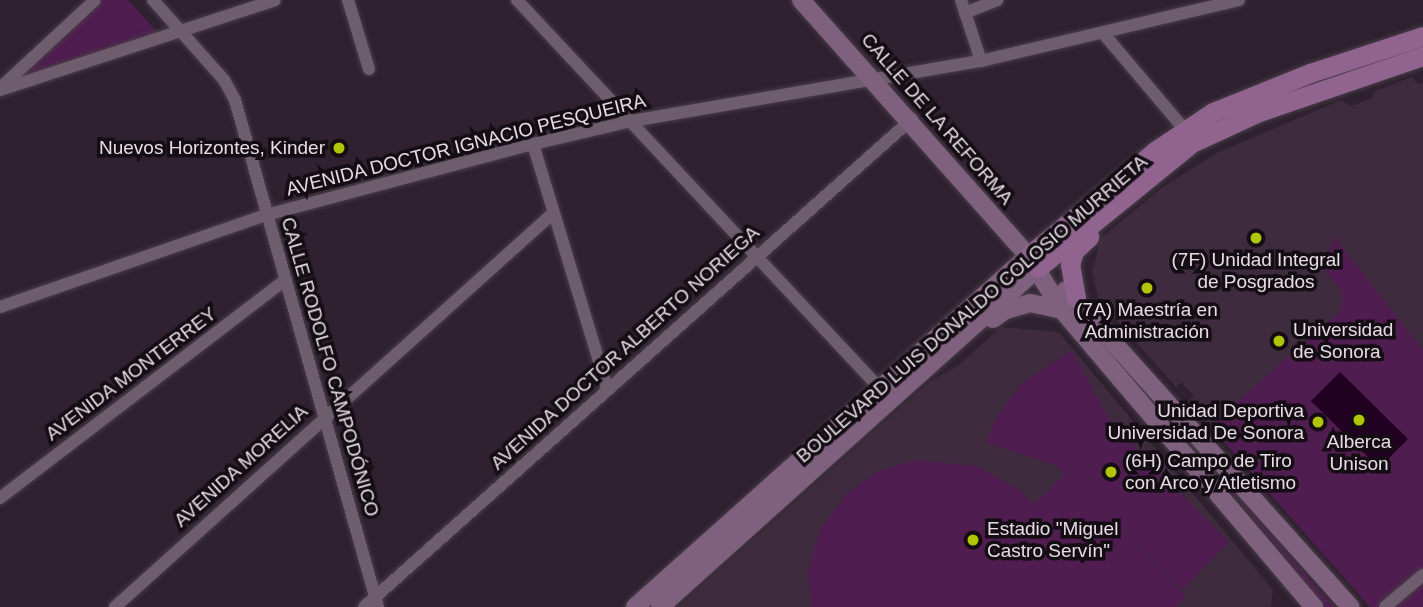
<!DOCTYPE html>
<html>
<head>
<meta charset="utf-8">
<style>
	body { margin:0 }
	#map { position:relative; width:1423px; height:607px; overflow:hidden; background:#2f212f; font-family:Arial,sans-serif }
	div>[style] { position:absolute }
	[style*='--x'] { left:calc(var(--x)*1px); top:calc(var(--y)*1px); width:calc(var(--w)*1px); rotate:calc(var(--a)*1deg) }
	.built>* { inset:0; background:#3e2c3e }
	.green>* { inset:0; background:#4f1d4f }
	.water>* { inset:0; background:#210022 }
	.roads { filter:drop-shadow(0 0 2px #483d48) drop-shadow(0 0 2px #483d48) }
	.street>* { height:12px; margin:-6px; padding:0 6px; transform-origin:6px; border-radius:6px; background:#6e5d6d }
	.secondary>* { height:18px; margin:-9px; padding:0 9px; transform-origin:9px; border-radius:9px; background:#7f607e }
	.primary>* { height:19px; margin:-9.5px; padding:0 9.5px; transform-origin:9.5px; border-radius:9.5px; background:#90648f }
	.dots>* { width:19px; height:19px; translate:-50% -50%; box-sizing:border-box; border:4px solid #140d13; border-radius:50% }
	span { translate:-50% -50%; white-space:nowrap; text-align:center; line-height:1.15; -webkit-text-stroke:7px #140d13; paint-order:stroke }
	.street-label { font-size:19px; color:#e5dce4 }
	.poi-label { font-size:19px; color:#e5dce4 }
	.right { translate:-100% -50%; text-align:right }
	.left { translate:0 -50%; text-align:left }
</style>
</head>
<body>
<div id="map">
	<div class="built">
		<div style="clip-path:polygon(1412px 77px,1418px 84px,1423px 83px,1423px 607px,1370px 607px,1188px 401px,1194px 396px,1181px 382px,1176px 387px,1099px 300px,1092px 272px,1101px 238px,1163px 187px,1215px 154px,1341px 100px,1351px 106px,1372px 98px,1375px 91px)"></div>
		<div style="clip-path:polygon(1001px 327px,1059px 332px,1273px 590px,1271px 607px,678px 607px,932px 380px,958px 366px)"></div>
	</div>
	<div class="green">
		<div style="clip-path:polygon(98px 0,128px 0,160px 35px,15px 81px)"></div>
		<div style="clip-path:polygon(1333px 235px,1423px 350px,1423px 607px,1370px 607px,1210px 426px,1341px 310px,1342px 292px,1326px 272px)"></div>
		<div style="clip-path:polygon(1071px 350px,1113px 425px,1229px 542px,1182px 590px,1067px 475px,1186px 596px,1175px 607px,811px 607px,808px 571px,820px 530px,847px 493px,878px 471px,918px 460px,977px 466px,1018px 489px,1034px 504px,1065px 474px,1055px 465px,986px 443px,994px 422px,1020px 385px)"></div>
		<div style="clip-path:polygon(1213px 469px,1331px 603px,1335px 607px,1326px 607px)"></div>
	</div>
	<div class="water">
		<div style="clip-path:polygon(1340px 372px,1408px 439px,1379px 468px,1311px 401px)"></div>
	</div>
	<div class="roads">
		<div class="street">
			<div style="--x:153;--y:0;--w:107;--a:48.4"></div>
			<div style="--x:224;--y:80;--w:23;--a:61"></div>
			<div style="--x:235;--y:100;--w:527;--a:74.25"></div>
			<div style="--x:348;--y:0;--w:72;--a:73.1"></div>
			<div style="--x:517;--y:0;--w:539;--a:46.95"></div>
			<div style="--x:961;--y:0;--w:64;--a:71.8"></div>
			<div style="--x:965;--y:13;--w:35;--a:-22"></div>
			<div style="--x:1103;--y:33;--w:127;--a:49.8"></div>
			<div style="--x:0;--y:88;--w:129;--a:-42.8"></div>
			<div style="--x:0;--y:90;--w:289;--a:-18.1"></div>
			<div style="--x:533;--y:144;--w:255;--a:73.1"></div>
			<div style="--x:0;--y:307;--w:281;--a:-19.1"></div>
			<div style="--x:266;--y:215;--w:276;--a:-14.9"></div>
			<div style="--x:533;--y:144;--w:102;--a:-13.1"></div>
			<div style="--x:632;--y:121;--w:354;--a:-9.8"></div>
			<div style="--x:981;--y:61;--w:265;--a:-13.3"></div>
			<div style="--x:0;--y:498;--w:359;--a:-37.4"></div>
			<div style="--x:115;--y:607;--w:586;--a:-41.96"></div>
			<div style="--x:364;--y:607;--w:734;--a:-41.69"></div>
			<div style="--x:1385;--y:607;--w:50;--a:-40.1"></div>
		</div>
		<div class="secondary">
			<div style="--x:801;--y:0;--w:342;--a:48.4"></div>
			<div style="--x:1028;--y:256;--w:64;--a:57.8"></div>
			<div style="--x:1062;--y:310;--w:390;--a:49.7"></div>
			<div style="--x:1066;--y:290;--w:426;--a:48.1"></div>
			<div style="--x:993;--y:319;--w:16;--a:-35"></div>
			<div style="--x:1006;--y:310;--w:25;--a:-16"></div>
			<div style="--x:1030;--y:303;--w:33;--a:12"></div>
			<div style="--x:635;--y:607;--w:527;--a:-41.77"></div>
			<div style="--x:660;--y:607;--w:508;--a:-41.89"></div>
		</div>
		<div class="primary">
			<div style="--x:1028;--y:256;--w:165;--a:-39.6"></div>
			<div style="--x:1155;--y:151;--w:70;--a:-33.9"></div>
			<div style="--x:1213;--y:112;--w:105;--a:-21.9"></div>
			<div style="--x:1310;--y:73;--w:119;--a:-18.1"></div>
			<div style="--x:1038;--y:268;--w:198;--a:-39.1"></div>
			<div style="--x:1192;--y:143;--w:74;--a:-24.8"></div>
			<div style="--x:1259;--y:112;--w:173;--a:-18.9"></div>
			<div style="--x:1076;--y:298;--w:34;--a:-100"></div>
			<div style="--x:1070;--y:265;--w:15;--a:-74"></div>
			<div style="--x:1074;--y:251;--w:21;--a:-43"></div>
		</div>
	</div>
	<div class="dots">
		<div style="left:339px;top:148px;background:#afc505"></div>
		<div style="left:1256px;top:238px;background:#afc505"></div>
		<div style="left:1147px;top:288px;background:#afc505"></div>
		<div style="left:1279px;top:341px;background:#afc505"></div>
		<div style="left:1359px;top:420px;background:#afc505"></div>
		<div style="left:1318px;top:422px;background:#afc505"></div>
		<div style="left:1111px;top:472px;background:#afc505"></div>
		<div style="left:973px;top:540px;background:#afc505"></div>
	</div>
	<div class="street-label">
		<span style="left:937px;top:119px;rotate:49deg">CALLE DE LA REFORMA</span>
		<span style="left:466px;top:145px;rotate:-14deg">AVENIDA DOCTOR IGNACIO PESQUEIRA</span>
		<span style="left:972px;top:309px;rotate:-41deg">BOULEVARD LUIS DONALDO COLOSIO MURRIETA</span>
		<span style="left:625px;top:348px;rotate:-42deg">AVENIDA DOCTOR ALBERTO NORIEGA</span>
		<span style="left:330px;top:367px;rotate:74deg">CALLE RODOLFO CAMPODÓNICO</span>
		<span style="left:131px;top:374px;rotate:-37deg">AVENIDA MONTERREY</span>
		<span style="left:241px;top:466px;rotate:-42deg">AVENIDA MORELIA</span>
	</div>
	<div class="poi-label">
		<span class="right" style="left:325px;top:148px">Nuevos Horizontes, Kinder</span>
		<span style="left:1256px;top:271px">(7F) Unidad Integral<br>de Posgrados</span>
		<span style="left:1147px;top:321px">(7A) Maestría en<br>Administración</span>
		<span class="left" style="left:1293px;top:341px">Universidad<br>de Sonora</span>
		<span class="right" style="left:1304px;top:422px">Unidad Deportiva<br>Universidad De Sonora</span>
		<span style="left:1359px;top:453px">Alberca<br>Unison</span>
		<span class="left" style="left:1125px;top:472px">(6H) Campo de Tiro<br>con Arco y Atletismo</span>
		<span class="left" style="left:987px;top:540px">Estadio "Miguel<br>Castro Servín"</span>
	</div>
</div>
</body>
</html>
